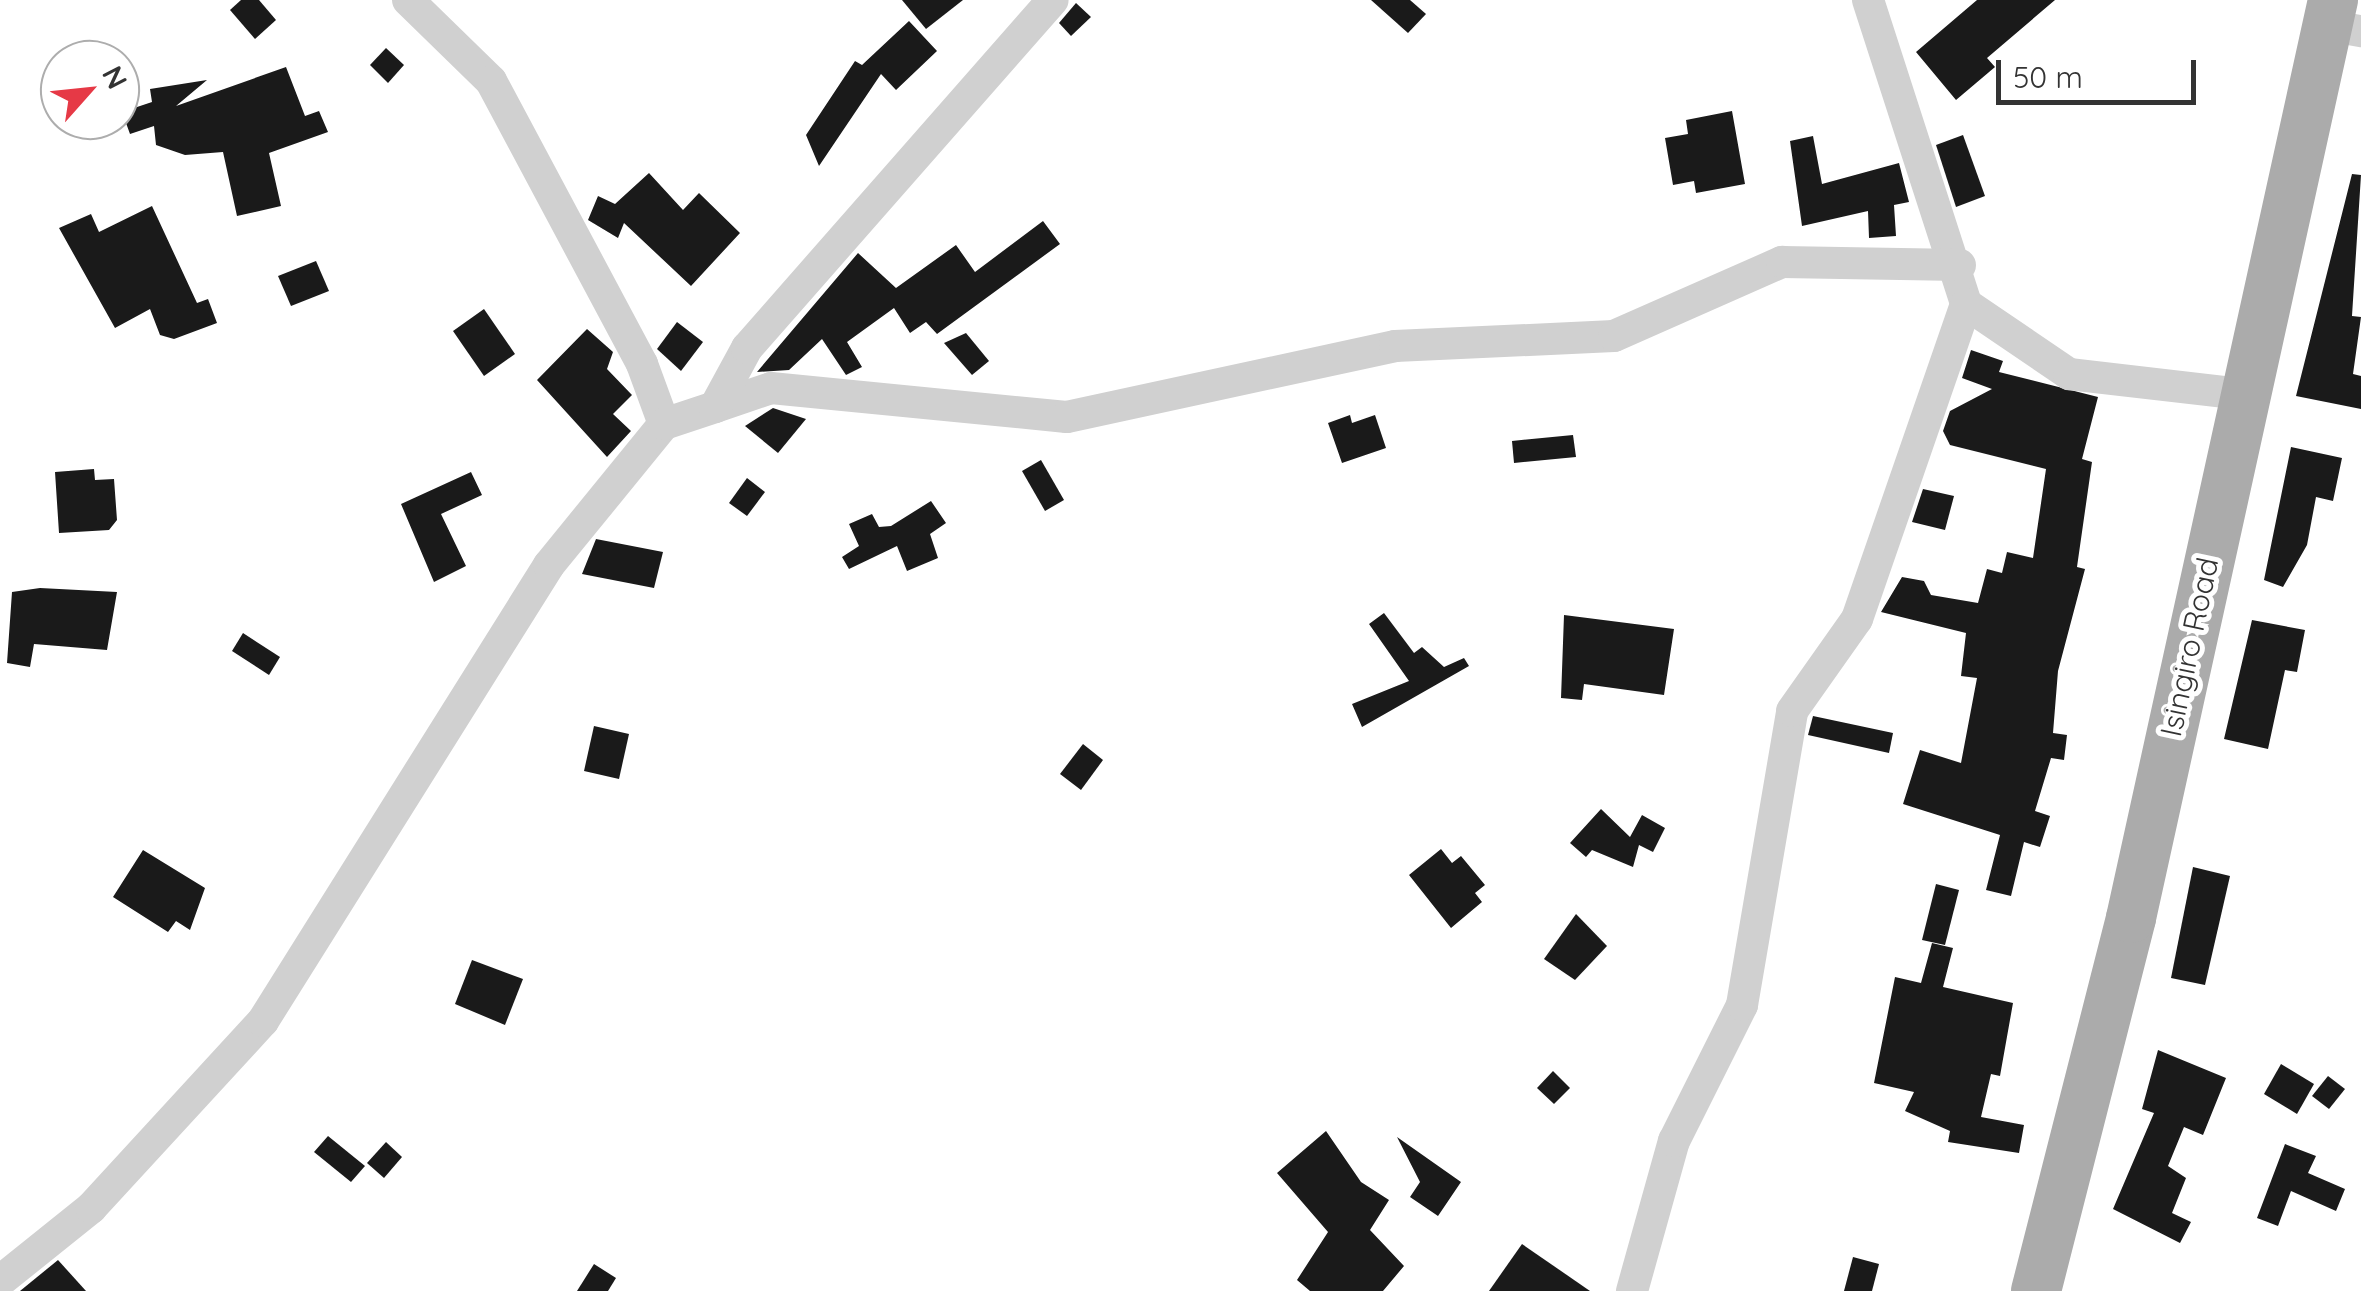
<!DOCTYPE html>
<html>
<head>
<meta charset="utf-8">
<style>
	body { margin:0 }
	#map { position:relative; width:2361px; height:1291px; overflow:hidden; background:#fff; font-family:Quicksand,sans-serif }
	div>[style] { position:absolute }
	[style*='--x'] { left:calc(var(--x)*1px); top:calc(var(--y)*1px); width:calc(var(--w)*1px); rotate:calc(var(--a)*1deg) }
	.building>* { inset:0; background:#1a1a1a }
	.minor>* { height:32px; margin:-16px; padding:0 16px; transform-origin:16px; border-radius:16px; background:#d0d0d0 }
	.primary>* { height:50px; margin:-25px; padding:0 25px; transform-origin:25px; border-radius:25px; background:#ababab }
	span { translate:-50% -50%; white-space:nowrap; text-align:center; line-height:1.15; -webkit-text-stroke:10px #fff; paint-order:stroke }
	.street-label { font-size:30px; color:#333 }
	.north { position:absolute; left:40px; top:40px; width:100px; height:100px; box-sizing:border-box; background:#fff; border:2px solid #adadad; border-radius:50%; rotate:63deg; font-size:28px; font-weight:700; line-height:40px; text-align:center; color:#333 }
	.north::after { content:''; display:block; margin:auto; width:35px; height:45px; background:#e63946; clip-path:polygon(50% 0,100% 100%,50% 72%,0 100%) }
	.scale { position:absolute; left:1996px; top:60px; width:200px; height:45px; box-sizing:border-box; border:5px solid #333; border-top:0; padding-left:12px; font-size:30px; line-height:35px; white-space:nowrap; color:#333; -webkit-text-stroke:8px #fff; paint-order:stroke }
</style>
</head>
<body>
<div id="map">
	<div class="building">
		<div style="clip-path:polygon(241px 0,259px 0,276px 20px,255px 39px,230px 10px)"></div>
		<div style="clip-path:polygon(902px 0,963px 0,926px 29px)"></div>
		<div style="clip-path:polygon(1371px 0,1410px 0,1426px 14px,1408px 33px)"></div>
		<div style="clip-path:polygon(1977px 0,2055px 0,1987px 58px,1995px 67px,1956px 100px,1916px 52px)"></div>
		<div style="clip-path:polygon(1076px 3px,1091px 17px,1071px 36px,1059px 23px)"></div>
		<div style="clip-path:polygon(909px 21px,937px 51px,896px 90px,881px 74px,819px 166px,806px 135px,855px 61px,862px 65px)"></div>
		<div style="clip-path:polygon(386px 48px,404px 65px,388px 83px,370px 65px)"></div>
		<div style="clip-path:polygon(286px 67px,305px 116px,319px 111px,328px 132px,269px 153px,281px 206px,237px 216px,223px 152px,185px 155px,156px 145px,154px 126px,130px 134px,122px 112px,152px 102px,150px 89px,207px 80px,176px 106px)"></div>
		<div style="clip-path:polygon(1732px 111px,1745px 184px,1696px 193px,1694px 181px,1673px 185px,1665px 138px,1688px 134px,1686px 120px)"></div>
		<div style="clip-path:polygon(1963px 135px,1985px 196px,1956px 207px,1936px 145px)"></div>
		<div style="clip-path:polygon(1813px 136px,1822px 184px,1899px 163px,1909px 202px,1894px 205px,1896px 236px,1869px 238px,1868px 211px,1802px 226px,1790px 141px)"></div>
		<div style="clip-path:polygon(649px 173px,683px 210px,699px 193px,740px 233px,691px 286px,624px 223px,618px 238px,588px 220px,598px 196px,615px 204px)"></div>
		<div style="clip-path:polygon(2352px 174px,2361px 175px,2352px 316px,2361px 317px,2353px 374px,2361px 376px,2361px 409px,2296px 396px)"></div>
		<div style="clip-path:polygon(152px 206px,197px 303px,208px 299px,217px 323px,174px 339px,160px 335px,150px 309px,115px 328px,59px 228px,91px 214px,99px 232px)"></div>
		<div style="clip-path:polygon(1043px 221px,1060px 244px,937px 334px,926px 322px,910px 333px,894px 308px,847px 342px,862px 367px,846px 375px,822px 339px,789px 370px,757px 372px,858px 253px,896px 288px,956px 245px,975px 272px)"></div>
		<div style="clip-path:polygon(316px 261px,329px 291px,291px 306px,278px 276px)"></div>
		<div style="clip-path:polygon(484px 309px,515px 354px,484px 376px,453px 331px)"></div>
		<div style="clip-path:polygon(677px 322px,703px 342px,681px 371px,657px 349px)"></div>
		<div style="clip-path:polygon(587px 329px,613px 352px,607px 369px,632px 395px,613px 414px,631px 431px,607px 457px,537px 380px)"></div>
		<div style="clip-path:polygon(966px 333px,989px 361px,972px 375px,944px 343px)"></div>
		<div style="clip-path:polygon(1971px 350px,2003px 361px,1999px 372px,2098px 397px,2082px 459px,2092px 462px,2077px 567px,2085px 569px,2058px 671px,2053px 733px,2067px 735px,2064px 760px,2051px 758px,2035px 811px,2050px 816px,2040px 847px,2024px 842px,2011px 896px,1986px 890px,2000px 835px,1903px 804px,1920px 750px,1961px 763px,1977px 678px,1961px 676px,1966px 633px,1881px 612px,1902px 577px,1924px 581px,1931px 595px,1978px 603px,1987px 569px,2002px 573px,2007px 552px,2033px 558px,2046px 469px,1950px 445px,1943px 431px,1950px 411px,1992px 389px,1962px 378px)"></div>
		<div style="clip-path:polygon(773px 408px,806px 419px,778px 453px,745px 426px)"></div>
		<div style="clip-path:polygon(1350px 415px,1352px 423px,1375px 415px,1386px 448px,1342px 463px,1328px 423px)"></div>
		<div style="clip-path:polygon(1573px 435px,1576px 457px,1514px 463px,1512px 441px)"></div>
		<div style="clip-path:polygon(2291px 447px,2342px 458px,2333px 501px,2316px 497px,2307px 545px,2283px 587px,2264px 580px)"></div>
		<div style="clip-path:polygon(1041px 460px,1064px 500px,1045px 511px,1022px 471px)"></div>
		<div style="clip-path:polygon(94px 469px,95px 480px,114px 479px,117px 520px,109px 530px,59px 533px,55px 472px)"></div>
		<div style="clip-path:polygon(471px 472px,482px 495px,441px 514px,466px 566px,434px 582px,401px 504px)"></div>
		<div style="clip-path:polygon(747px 478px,765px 492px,747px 516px,729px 503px)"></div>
		<div style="clip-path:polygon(1923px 489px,1954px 496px,1945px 530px,1912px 522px)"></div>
		<div style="clip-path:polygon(931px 501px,946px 523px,930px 534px,938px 558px,907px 571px,897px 546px,849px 569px,842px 557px,859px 546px,849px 524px,872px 514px,879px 527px,891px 526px)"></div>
		<div style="clip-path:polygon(596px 539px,663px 552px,654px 588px,582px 574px)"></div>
		<div style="clip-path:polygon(40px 588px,117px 592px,107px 650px,34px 644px,30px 667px,7px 663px,12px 592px)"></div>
		<div style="clip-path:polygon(1384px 613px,1414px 653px,1422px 647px,1444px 667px,1464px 658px,1469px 666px,1362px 727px,1352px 704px,1409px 681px,1369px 624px)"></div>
		<div style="clip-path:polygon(1564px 615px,1674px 629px,1664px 695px,1584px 684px,1582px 700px,1561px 698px)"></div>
		<div style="clip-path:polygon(2252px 620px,2305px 630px,2297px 672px,2285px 670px,2268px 749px,2224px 739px)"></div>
		<div style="clip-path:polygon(243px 633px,280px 657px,269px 675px,232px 651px)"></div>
		<div style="clip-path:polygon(1813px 716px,1893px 733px,1889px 753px,1808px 735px)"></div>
		<div style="clip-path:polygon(594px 726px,629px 734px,619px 779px,584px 771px)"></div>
		<div style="clip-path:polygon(1083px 744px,1103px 760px,1081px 790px,1060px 774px)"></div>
		<div style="clip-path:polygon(1601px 809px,1630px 837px,1642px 815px,1665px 828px,1653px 852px,1639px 845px,1633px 867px,1592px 850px,1586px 857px,1570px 843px)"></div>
		<div style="clip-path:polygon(1441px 849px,1452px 863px,1461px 856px,1485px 885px,1475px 893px,1482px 902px,1451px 928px,1409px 875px)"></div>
		<div style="clip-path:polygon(143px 850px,205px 888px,190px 930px,176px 921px,168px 932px,113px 897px)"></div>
		<div style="clip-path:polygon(2193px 867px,2230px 876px,2205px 985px,2171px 978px)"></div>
		<div style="clip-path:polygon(1936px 884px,1959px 890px,1945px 945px,1922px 940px)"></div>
		<div style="clip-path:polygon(1576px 914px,1607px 946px,1575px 980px,1544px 959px)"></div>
		<div style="clip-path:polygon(1932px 943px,1953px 948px,1943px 987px,2013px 1003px,2000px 1076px,1991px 1074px,1981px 1117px,2024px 1125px,2019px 1153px,1948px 1142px,1950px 1131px,1905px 1111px,1914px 1092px,1874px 1083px,1895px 977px,1921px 983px)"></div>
		<div style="clip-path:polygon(472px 960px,523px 979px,505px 1025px,455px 1004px)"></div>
		<div style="clip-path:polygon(2158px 1050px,2226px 1078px,2203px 1135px,2184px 1127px,2168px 1166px,2186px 1178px,2172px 1213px,2191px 1222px,2180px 1243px,2113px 1209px,2154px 1113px,2142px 1109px)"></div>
		<div style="clip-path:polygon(2281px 1064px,2314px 1084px,2297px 1114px,2264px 1094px)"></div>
		<div style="clip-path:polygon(1553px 1071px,1570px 1088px,1554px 1104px,1537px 1088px)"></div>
		<div style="clip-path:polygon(2328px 1076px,2345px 1089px,2329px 1109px,2312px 1096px)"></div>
		<div style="clip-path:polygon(1326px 1131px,1361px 1182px,1389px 1200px,1370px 1230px,1404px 1266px,1383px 1291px,1310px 1291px,1297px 1280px,1328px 1232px,1277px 1173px)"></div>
		<div style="clip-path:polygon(328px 1136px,365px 1166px,351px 1182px,314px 1152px)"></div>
		<div style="clip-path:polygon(1397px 1137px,1461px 1182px,1438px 1216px,1410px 1197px,1420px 1182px)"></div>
		<div style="clip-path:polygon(386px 1142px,402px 1157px,384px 1178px,367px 1163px)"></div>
		<div style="clip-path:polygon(2285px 1144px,2316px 1156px,2308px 1173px,2345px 1189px,2336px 1211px,2291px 1191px,2278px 1226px,2257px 1218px)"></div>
		<div style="clip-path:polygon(1522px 1244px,1590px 1291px,1489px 1291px)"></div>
		<div style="clip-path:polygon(1853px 1257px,1879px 1264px,1872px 1291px,1844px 1291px)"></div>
		<div style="clip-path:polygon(58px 1260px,86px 1291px,20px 1291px)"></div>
		<div style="clip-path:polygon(594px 1264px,616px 1278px,608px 1291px,577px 1291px)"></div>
	</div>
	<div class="minor">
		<div style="--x:408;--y:0;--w:116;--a:44.3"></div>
		<div style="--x:491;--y:81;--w:321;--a:61.9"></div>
		<div style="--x:642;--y:364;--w:64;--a:69.9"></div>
		<div style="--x:1868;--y:0;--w:319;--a:72.1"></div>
		<div style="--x:1966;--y:304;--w:125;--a:34.2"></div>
		<div style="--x:2069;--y:374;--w:175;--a:6.6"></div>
		<div style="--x:2326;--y:25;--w:36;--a:10"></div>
		<div style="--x:715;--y:407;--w:59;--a:-18.7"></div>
		<div style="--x:771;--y:388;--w:297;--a:5.6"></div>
		<div style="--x:1067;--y:417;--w:336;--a:-12.2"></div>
		<div style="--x:1395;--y:346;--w:219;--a:-2.6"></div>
		<div style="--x:1614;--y:336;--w:184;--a:-23.8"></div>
		<div style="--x:1782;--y:262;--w:178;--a:1"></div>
		<div style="--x:0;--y:1281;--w:117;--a:-38.7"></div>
		<div style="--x:91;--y:1208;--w:254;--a:-47.4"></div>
		<div style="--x:263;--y:1021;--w:538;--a:-57.9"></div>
		<div style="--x:549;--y:565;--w:182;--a:-50.8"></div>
		<div style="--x:664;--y:424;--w:54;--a:-18.4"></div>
		<div style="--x:715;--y:407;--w:67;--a:-61.5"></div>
		<div style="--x:747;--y:348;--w:463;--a:-48.7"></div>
		<div style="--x:1632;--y:1291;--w:156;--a:-74.4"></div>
		<div style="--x:1674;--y:1141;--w:152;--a:-63.4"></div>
		<div style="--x:1742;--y:1005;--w:298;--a:-80.3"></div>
		<div style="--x:1792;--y:711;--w:113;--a:-54.8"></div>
		<div style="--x:1857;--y:619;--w:333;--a:-70.9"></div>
	</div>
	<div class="primary">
		<div style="--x:2036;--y:1291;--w:385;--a:-75.7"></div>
		<div style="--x:2131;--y:918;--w:940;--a:-77.59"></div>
	</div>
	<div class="street-label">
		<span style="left:2189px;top:647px;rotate:-78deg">Isingiro Road</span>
	</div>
	<div class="north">N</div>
	<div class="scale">50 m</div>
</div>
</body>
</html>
